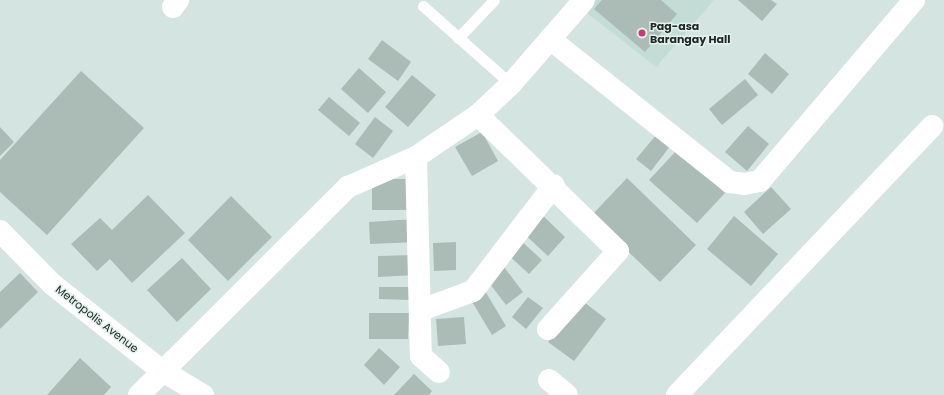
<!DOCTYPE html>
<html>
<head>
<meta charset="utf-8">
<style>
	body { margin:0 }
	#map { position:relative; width:944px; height:395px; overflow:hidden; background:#d4e4e0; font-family:Poppins,sans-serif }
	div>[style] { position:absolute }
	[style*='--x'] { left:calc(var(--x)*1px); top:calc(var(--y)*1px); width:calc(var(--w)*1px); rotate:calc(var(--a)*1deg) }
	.built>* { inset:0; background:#c3dcd5 }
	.building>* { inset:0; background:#abbbb6 }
	.service>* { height:11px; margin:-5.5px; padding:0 5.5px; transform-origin:5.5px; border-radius:5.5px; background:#fff }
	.minor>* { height:22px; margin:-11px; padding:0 11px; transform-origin:11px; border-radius:11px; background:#fff }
	.dots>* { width:11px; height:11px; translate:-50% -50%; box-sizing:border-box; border:2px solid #e1f2ed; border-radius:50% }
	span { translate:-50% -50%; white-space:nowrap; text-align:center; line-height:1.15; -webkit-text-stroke:3px #e1f2ed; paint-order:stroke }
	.poi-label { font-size:11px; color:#212826; font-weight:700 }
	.left { translate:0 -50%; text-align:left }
	.street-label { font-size:11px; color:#212826 }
</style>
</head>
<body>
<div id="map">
	<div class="built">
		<div style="clip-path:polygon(596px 0,714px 0,656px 67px,586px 12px)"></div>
	</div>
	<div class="building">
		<div style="clip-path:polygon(602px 0,661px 0,677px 14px,645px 52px,594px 9px)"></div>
		<div style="clip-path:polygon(738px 0,771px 0,777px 4px,762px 21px)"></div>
		<div style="clip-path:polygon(382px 40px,411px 62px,398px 81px,368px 59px)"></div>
		<div style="clip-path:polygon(765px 53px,789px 74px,772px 94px,748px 74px)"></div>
		<div style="clip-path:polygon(359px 68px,386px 92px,368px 113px,341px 89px)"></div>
		<div style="clip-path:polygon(81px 71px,144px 128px,47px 235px,0 192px,0 160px)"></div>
		<div style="clip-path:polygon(412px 75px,436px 95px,408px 127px,385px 107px)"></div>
		<div style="clip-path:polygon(745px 79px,758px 95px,722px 125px,709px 109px)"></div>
		<div style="clip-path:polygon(329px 97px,360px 123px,349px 136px,318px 110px)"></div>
		<div style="clip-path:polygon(375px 117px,393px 131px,373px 158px,355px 144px)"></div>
		<div style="clip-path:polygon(748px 126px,769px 144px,747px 171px,725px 152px)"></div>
		<div style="clip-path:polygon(0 127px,14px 142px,0 156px)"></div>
		<div style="clip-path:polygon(482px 132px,498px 161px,472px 176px,455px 147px)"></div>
		<div style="clip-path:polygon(657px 134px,671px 145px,651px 171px,636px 159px)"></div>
		<div style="clip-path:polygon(678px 149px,725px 193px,697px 223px,649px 180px)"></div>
		<div style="clip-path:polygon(627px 178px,696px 245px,660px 282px,591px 216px)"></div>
		<div style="clip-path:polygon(372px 179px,408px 179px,408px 210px,372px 210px)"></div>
		<div style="clip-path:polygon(771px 187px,791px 209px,763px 234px,744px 212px)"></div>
		<div style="clip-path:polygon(148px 195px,185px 233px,132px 283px,110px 259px,97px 271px,71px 244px,100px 218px,112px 230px)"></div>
		<div style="clip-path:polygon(231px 196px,272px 237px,228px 281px,188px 240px)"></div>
		<div style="clip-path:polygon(538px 211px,565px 237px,548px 256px,520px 230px)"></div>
		<div style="clip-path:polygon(734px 216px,778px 254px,751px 286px,707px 249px)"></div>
		<div style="clip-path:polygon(415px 219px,416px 242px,370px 244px,369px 222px)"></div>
		<div style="clip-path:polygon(519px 239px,542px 260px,529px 274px,506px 253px)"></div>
		<div style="clip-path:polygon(456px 242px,456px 270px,434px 271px,433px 243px)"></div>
		<div style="clip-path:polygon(414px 255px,415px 275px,378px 277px,378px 256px)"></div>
		<div style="clip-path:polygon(182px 258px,211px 289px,177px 322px,147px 290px)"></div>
		<div style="clip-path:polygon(504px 267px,523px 292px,506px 305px,487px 280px)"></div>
		<div style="clip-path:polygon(20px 273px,38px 292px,0 329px,0 292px)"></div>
		<div style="clip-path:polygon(379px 287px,412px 287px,412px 300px,379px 299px)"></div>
		<div style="clip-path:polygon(485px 291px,506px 326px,492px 335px,471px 300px)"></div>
		<div style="clip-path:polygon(528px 297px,543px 308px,526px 329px,512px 317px)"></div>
		<div style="clip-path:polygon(580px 299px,606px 319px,574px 361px,548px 342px)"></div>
		<div style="clip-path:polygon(369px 313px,409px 313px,408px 339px,369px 339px)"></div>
		<div style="clip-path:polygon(464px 317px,466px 344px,438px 346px,436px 319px)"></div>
		<div style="clip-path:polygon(379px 348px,400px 367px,384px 385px,364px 365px)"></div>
		<div style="clip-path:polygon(80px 358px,111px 387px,104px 395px,47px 395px)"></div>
		<div style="clip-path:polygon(414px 374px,432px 391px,429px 395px,394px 395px)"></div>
	</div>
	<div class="service">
		<div style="--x:423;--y:6;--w:118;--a:41.6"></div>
		<div style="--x:458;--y:38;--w:52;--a:-46.5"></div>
	</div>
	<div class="minor">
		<div style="--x:173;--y:7;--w:9;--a:-54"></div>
		<div style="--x:550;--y:39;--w:230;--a:38.5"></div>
		<div style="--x:730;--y:182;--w:14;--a:8"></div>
		<div style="--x:744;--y:184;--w:16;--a:-11"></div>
		<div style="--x:760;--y:181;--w:238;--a:-49.6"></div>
		<div style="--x:478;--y:115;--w:195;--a:44.2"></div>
		<div style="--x:618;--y:251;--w:105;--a:131.9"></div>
		<div style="--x:416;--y:157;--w:199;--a:88.6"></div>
		<div style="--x:421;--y:356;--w:24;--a:42"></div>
		<div style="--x:0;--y:231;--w:74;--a:45.5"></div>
		<div style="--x:52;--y:284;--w:139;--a:38.3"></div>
		<div style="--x:161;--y:370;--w:49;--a:30.8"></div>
		<div style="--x:421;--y:310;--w:55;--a:-20.1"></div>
		<div style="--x:473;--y:291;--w:133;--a:-52.6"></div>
		<div style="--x:549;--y:380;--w:23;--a:40"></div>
		<div style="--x:139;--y:395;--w:295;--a:-44.9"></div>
		<div style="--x:348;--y:187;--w:74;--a:-23.8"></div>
		<div style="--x:416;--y:157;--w:75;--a:-34.1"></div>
		<div style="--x:478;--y:115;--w:45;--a:-43.2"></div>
		<div style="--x:511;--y:84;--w:111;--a:-49"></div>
		<div style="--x:677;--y:395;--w:371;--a:-46.5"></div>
	</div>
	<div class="dots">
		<div style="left:642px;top:33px;background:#c33a77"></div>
	</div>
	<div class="poi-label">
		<span class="left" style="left:650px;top:33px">Pag-asa<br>Barangay Hall</span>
	</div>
	<div class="street-label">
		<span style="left:97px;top:319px;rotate:38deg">Metropolis Avenue</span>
	</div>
</div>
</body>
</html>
